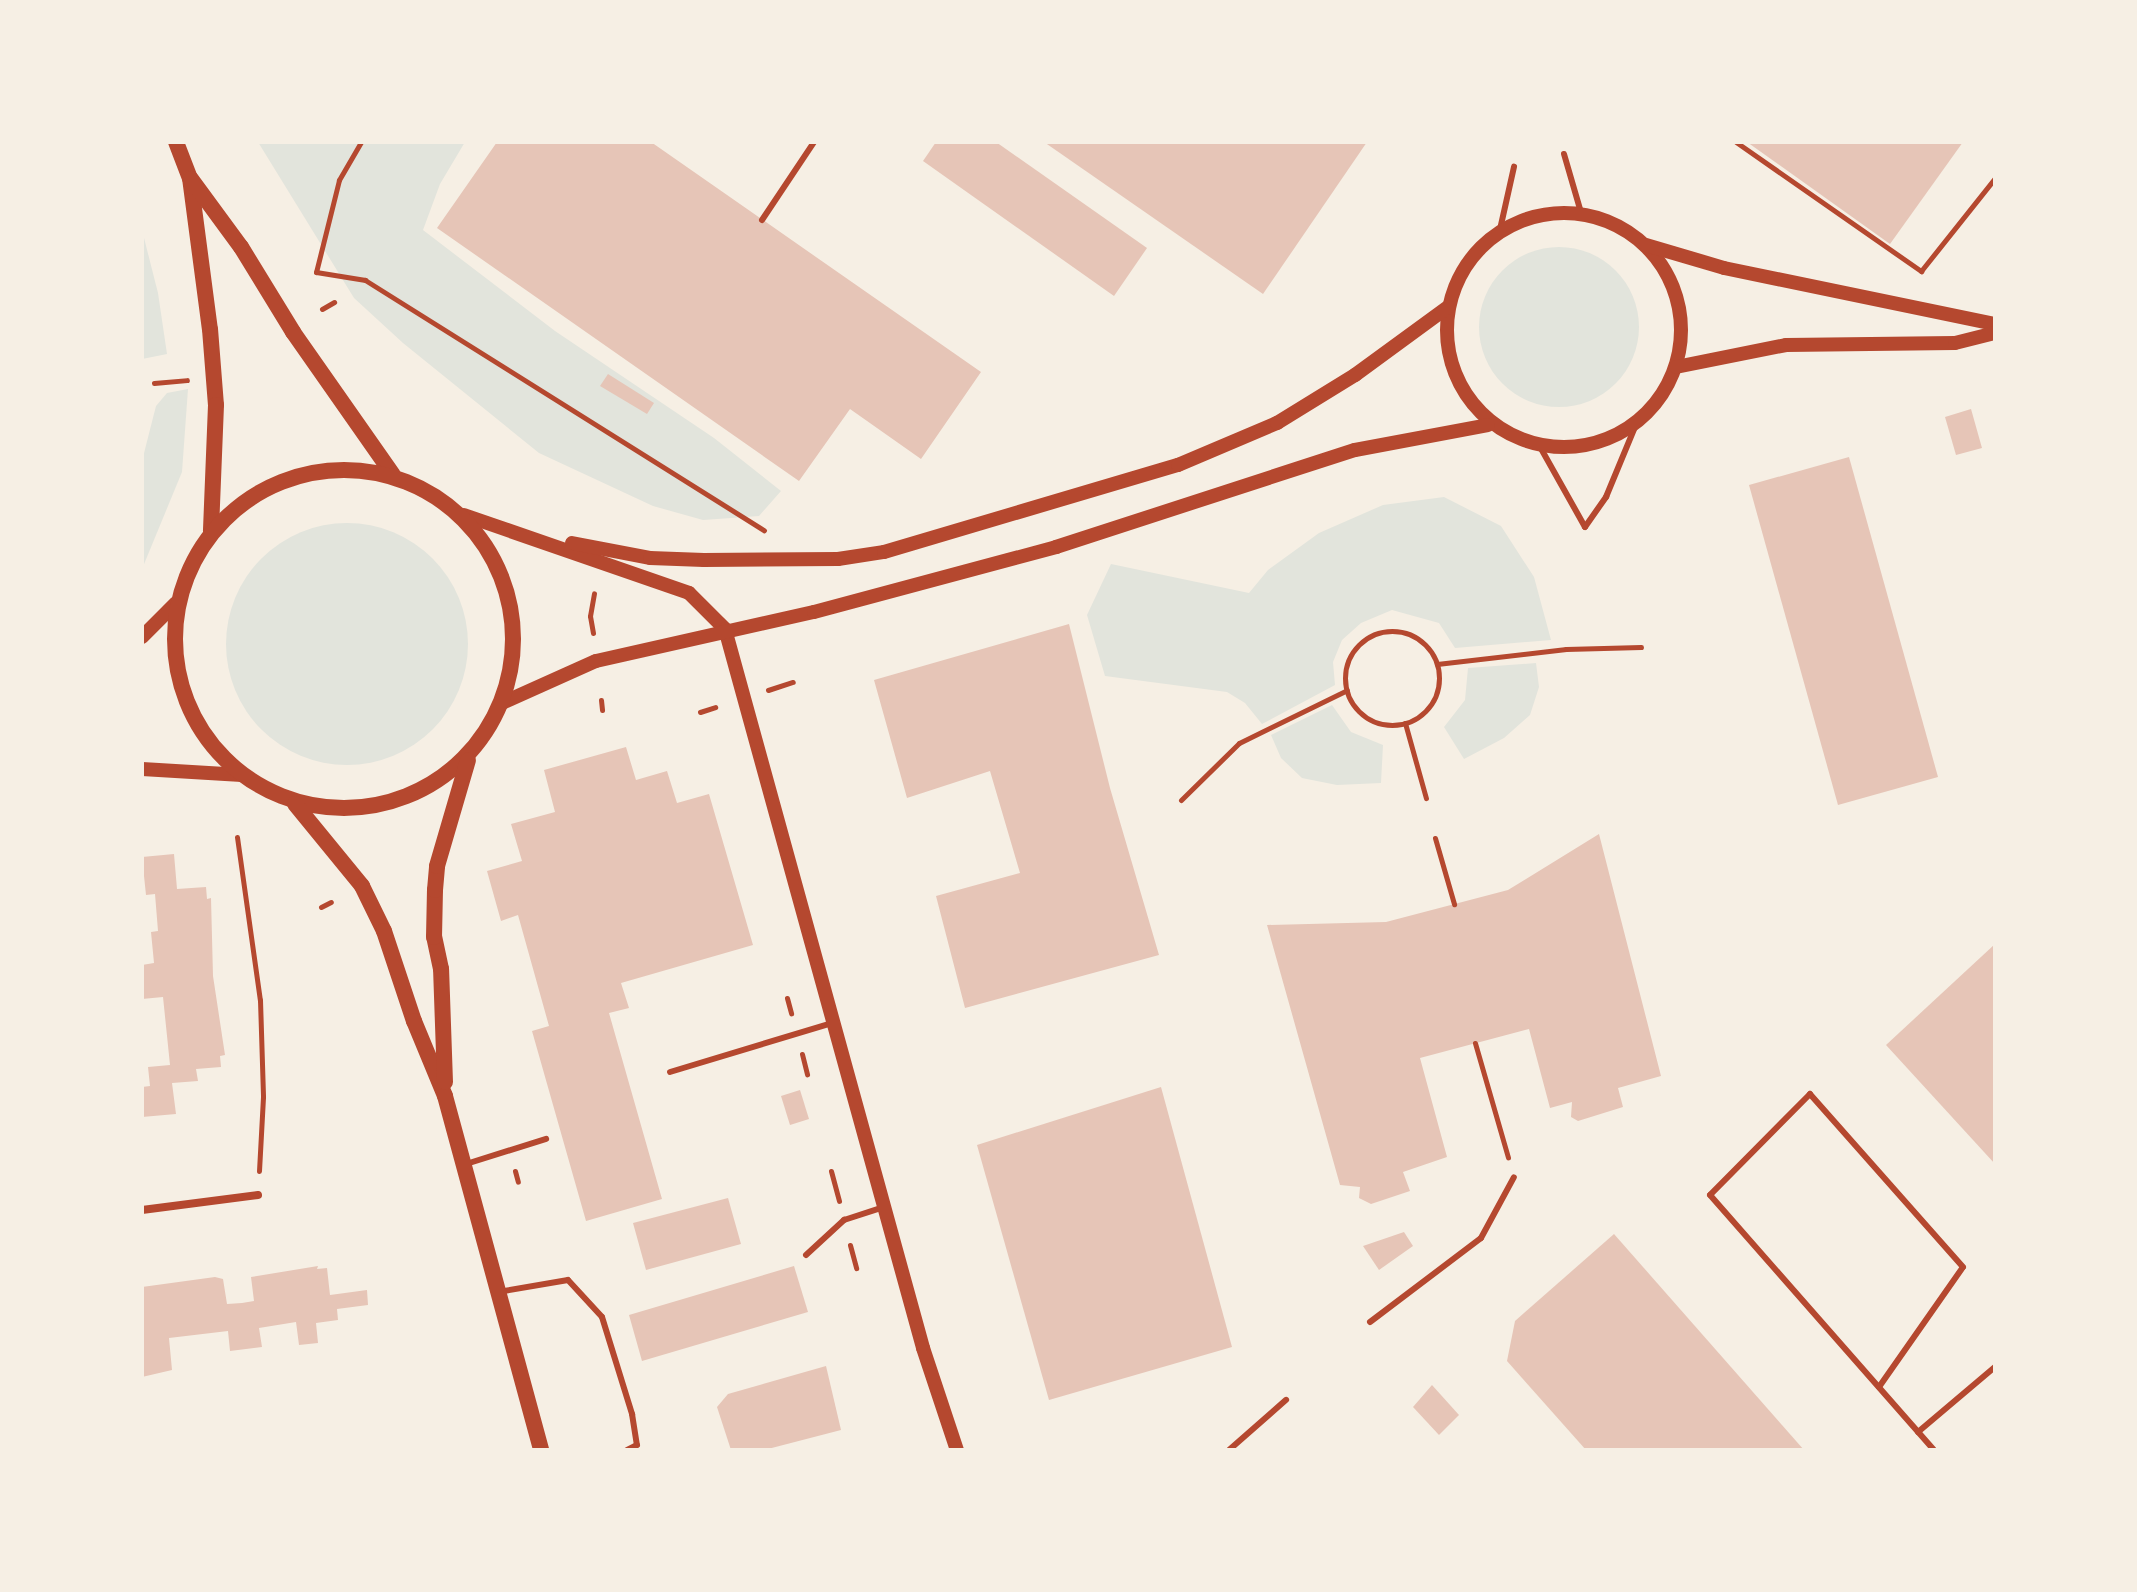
<!DOCTYPE html>
<html>
<head>
<meta charset="utf-8">
<style>
	body { margin:0 }
	#map { position:relative; width:2137px; height:1592px; overflow:hidden; background:#f6efe4; font-family:"DejaVu Sans",sans-serif }
	div>[style] { position:absolute }
	[style*='--x'] { left:calc(var(--x)*1px); top:calc(var(--y)*1px); width:calc(var(--w)*1px); rotate:calc(var(--a)*1deg) }
	.green>* { inset:0; background:#e2e4dc }
	.round { border-radius:50% }
	.building>* { inset:0; background:#e6c5b7 }
	.path>* { height:5px; margin:-2.5px; padding:0 2.5px; transform-origin:2.5px; border-radius:2.5px; background:#b5482f }
	.path>.ring { margin:-2.5px; padding:0; box-sizing:content-box; background:none; border:5px solid #b5482f; border-radius:50% }
	.service>* { height:6px; margin:-3px; padding:0 3px; transform-origin:3px; border-radius:3px; background:#b5482f }
	.minor>* { height:8px; margin:-4px; padding:0 4px; transform-origin:4px; border-radius:4px; background:#b5482f }
	.tertiary>* { height:14px; margin:-7px; padding:0 7px; transform-origin:7px; border-radius:7px; background:#b5482f }
	.tertiary>.ring { margin:-7px; padding:0; box-sizing:content-box; background:none; border:14px solid #b5482f; border-radius:50% }
	.secondary>* { height:16px; margin:-8px; padding:0 8px; transform-origin:8px; border-radius:8px; background:#b5482f }
	.secondary>.ring { margin:-8px; padding:0; box-sizing:content-box; background:none; border:16px solid #b5482f; border-radius:50% }
	span { translate:-50% -50%; white-space:nowrap; text-align:center; line-height:1.15; -webkit-text-stroke:7px #f6efe4; paint-order:stroke }
	.frame { position:absolute; inset:0; border:144px solid #f6efe4; pointer-events:none }
</style>
</head>
<body>
<div id="map">
	<div class="green">
		<div style="clip-path:polygon(258px 142px,465px 142px,440px 184px,423px 230px,555px 331px,714px 438px,781px 491px,759px 516px,703px 520px,653px 506px,539px 453px,403px 343px,354px 298px)"></div>
		<div style="clip-path:polygon(142px 230px,158px 293px,167px 354px,142px 359px)"></div>
		<div class="round" style="left:1479px;top:247px;width:160px;height:160px"></div>
		<div style="clip-path:polygon(188px 389px,182px 472px,142px 569px,142px 461px,156px 406px,167px 393px)"></div>
		<div style="clip-path:polygon(1444px 497px,1501px 526px,1534px 577px,1551px 640px,1455px 648px,1439px 623px,1392px 610px,1361px 623px,1342px 640px,1333px 662px,1335px 685px,1262px 724px,1245px 703px,1227px 692px,1105px 676px,1087px 615px,1111px 564px,1249px 593px,1268px 570px,1319px 533px,1383px 505px)"></div>
		<div class="round" style="left:226px;top:523px;width:242px;height:242px"></div>
		<div style="clip-path:polygon(1536px 663px,1539px 687px,1530px 715px,1504px 738px,1464px 759px,1444px 727px,1465px 700px,1468px 668px)"></div>
		<div style="clip-path:polygon(1332px 705px,1351px 732px,1383px 745px,1381px 783px,1337px 785px,1302px 778px,1281px 758px,1271px 735px)"></div>
	</div>
	<div class="building">
		<div style="clip-path:polygon(497px 142px,651px 142px,981px 372px,921px 459px,850px 409px,799px 481px,437px 228px)"></div>
		<div style="clip-path:polygon(936px 142px,996px 142px,1147px 248px,1114px 296px,923px 161px)"></div>
		<div style="clip-path:polygon(1044px 142px,1367px 142px,1263px 294px)"></div>
		<div style="clip-path:polygon(1747px 142px,1963px 142px,1890px 244px)"></div>
		<div style="clip-path:polygon(608px 374px,654px 403px,647px 414px,600px 386px)"></div>
		<div style="clip-path:polygon(1971px 409px,1982px 448px,1956px 455px,1945px 417px)"></div>
		<div style="clip-path:polygon(1849px 457px,1938px 777px,1838px 805px,1749px 485px)"></div>
		<div style="clip-path:polygon(1069px 624px,1110px 788px,1159px 955px,965px 1008px,936px 896px,1020px 873px,990px 771px,907px 798px,874px 680px)"></div>
		<div style="clip-path:polygon(626px 747px,636px 780px,667px 771px,677px 803px,709px 794px,753px 945px,621px 983px,629px 1008px,609px 1013px,662px 1199px,586px 1221px,532px 1031px,549px 1026px,518px 915px,501px 921px,487px 871px,522px 861px,511px 824px,555px 812px,544px 770px)"></div>
		<div style="clip-path:polygon(1599px 834px,1661px 1076px,1618px 1088px,1623px 1107px,1578px 1121px,1571px 1117px,1572px 1102px,1550px 1108px,1529px 1029px,1420px 1058px,1447px 1157px,1403px 1172px,1410px 1191px,1371px 1204px,1359px 1198px,1360px 1187px,1340px 1185px,1267px 925px,1386px 922px,1508px 890px)"></div>
		<div style="clip-path:polygon(174px 854px,177px 889px,206px 887px,207px 899px,211px 898px,213px 976px,225px 1055px,220px 1056px,221px 1067px,196px 1069px,198px 1081px,172px 1083px,176px 1114px,142px 1117px,142px 1087px,150px 1086px,148px 1067px,170px 1065px,163px 997px,142px 999px,142px 965px,154px 963px,151px 932px,158px 931px,155px 894px,146px 895px,142px 857px)"></div>
		<div style="clip-path:polygon(1995px 944px,1995px 1164px,1886px 1045px)"></div>
		<div style="clip-path:polygon(1161px 1087px,1232px 1347px,1049px 1400px,977px 1145px)"></div>
		<div style="clip-path:polygon(800px 1090px,809px 1119px,790px 1125px,781px 1096px)"></div>
		<div style="clip-path:polygon(728px 1198px,741px 1244px,646px 1270px,633px 1223px)"></div>
		<div style="clip-path:polygon(1404px 1232px,1413px 1246px,1379px 1270px,1363px 1246px)"></div>
		<div style="clip-path:polygon(1614px 1234px,1804px 1450px,1586px 1450px,1507px 1361px,1515px 1321px)"></div>
		<div style="clip-path:polygon(318px 1266px,317px 1269px,327px 1268px,330px 1295px,367px 1290px,368px 1305px,337px 1309px,338px 1320px,316px 1323px,318px 1343px,299px 1345px,296px 1322px,259px 1328px,262px 1347px,230px 1351px,228px 1331px,169px 1338px,172px 1370px,142px 1377px,142px 1287px,215px 1277px,223px 1279px,227px 1304px,242px 1303px,254px 1301px,251px 1277px)"></div>
		<div style="clip-path:polygon(794px 1266px,808px 1312px,642px 1361px,629px 1315px)"></div>
		<div style="clip-path:polygon(826px 1366px,841px 1430px,764px 1450px,731px 1450px,717px 1407px,728px 1394px)"></div>
		<div style="clip-path:polygon(1432px 1385px,1459px 1415px,1439px 1435px,1413px 1407px)"></div>
	</div>
	<div class="path">
		<div style="--x:361;--y:142;--w:44;--a:120.1"></div>
		<div style="--x:339;--y:180;--w:95;--a:104"></div>
		<div style="--x:316;--y:272;--w:50;--a:9.3"></div>
		<div style="--x:365;--y:280;--w:471;--a:32.1"></div>
		<div style="--x:1736;--y:142;--w:226;--a:34.9"></div>
		<div style="--x:1921;--y:271;--w:119;--a:-51.5"></div>
		<div style="--x:322;--y:309;--w:14;--a:-30"></div>
		<div style="--x:154;--y:383;--w:33;--a:-5"></div>
		<div class="ring" style="left:1345px;top:631px;width:89px;height:89px"></div>
		<div style="--x:593;--y:633;--w:17;--a:-100"></div>
		<div style="--x:590;--y:616;--w:23;--a:-80"></div>
		<div style="--x:1437;--y:664;--w:130;--a:-6.6"></div>
		<div style="--x:1566;--y:649;--w:75;--a:-1.5"></div>
		<div style="--x:768;--y:690;--w:26;--a:-18"></div>
		<div style="--x:601;--y:700;--w:10;--a:84"></div>
		<div style="--x:700;--y:712;--w:16;--a:-18"></div>
		<div style="--x:1405;--y:723;--w:78;--a:74.4"></div>
		<div style="--x:1181;--y:800;--w:81;--a:-44.5"></div>
		<div style="--x:1239;--y:743;--w:120;--a:-26.1"></div>
		<div style="--x:237;--y:837;--w:165;--a:82"></div>
		<div style="--x:260;--y:1000;--w:97;--a:88.2"></div>
		<div style="--x:263;--y:1097;--w:74;--a:93.1"></div>
		<div style="--x:1435;--y:838;--w:69;--a:73.9"></div>
		<div style="--x:321;--y:907;--w:11;--a:-27"></div>
		<div style="--x:787;--y:998;--w:16;--a:75"></div>
		<div style="--x:1475;--y:1043;--w:119;--a:73.9"></div>
		<div style="--x:802;--y:1054;--w:21;--a:76"></div>
		<div style="--x:515;--y:1171;--w:11;--a:75"></div>
		<div style="--x:831;--y:1171;--w:31;--a:75"></div>
		<div style="--x:850;--y:1245;--w:24;--a:75"></div>
	</div>
	<div class="service">
		<div style="--x:1564;--y:154;--w:65;--a:73.8"></div>
		<div style="--x:762;--y:220;--w:94;--a:-56.3"></div>
		<div style="--x:1499;--y:234;--w:69;--a:-77.4"></div>
		<div style="--x:1539;--y:445;--w:94;--a:60.7"></div>
		<div style="--x:1585;--y:527;--w:37;--a:-55"></div>
		<div style="--x:1606;--y:497;--w:81;--a:-67.5"></div>
		<div style="--x:670;--y:1072;--w:169;--a:-16.8"></div>
		<div style="--x:466;--y:1164;--w:84;--a:-17.4"></div>
		<div style="--x:806;--y:1255;--w:52;--a:-42.6"></div>
		<div style="--x:844;--y:1220;--w:40;--a:-18"></div>
		<div style="--x:498;--y:1292;--w:71;--a:-9.7"></div>
		<div style="--x:568;--y:1280;--w:50;--a:47.4"></div>
		<div style="--x:602;--y:1317;--w:102;--a:72.8"></div>
		<div style="--x:632;--y:1414;--w:31;--a:81"></div>
		<div style="--x:637;--y:1445;--w:11;--a:153"></div>
		<div style="--x:1370;--y:1322;--w:139;--a:-37.1"></div>
		<div style="--x:1481;--y:1238;--w:69;--a:-61.6"></div>
		<div style="--x:1879;--y:1387;--w:146;--a:-55"></div>
		<div style="--x:1963;--y:1267;--w:231;--a:-131.5"></div>
		<div style="--x:1810;--y:1094;--w:142;--a:134.7"></div>
		<div style="--x:1710;--y:1195;--w:339;--a:48.7"></div>
		<div style="--x:1918;--y:1432;--w:101;--a:-40.2"></div>
		<div style="--x:1229;--y:1450;--w:76;--a:-41.3"></div>
	</div>
	<div class="minor">
		<div style="--x:142;--y:1210;--w:117;--a:-7.4"></div>
	</div>
	<div class="tertiary">
		<div class="ring" style="left:1447px;top:213px;width:220px;height:220px"></div>
		<div style="--x:1646;--y:245;--w:81;--a:16.4"></div>
		<div style="--x:1724;--y:268;--w:277;--a:11.7"></div>
		<div style="--x:1676;--y:367;--w:112;--a:-11.3"></div>
		<div style="--x:1786;--y:345;--w:169;--a:-0.7"></div>
		<div style="--x:1955;--y:343;--w:41;--a:-14"></div>
		<div style="--x:464;--y:515;--w:238;--a:19.1"></div>
		<div style="--x:689;--y:593;--w:51;--a:45"></div>
		<div style="--x:725;--y:629;--w:746;--a:74.6"></div>
		<div style="--x:923;--y:1348;--w:108;--a:71.6"></div>
		<div style="--x:572;--y:543;--w:79;--a:10.9"></div>
		<div style="--x:650;--y:558;--w:54;--a:2.1"></div>
		<div style="--x:704;--y:560;--w:134;--a:-0.4"></div>
		<div style="--x:838;--y:559;--w:47;--a:-8.7"></div>
		<div style="--x:884;--y:552;--w:307;--a:-16.5"></div>
		<div style="--x:1178;--y:465;--w:108;--a:-23"></div>
		<div style="--x:1277;--y:423;--w:92;--a:-31.6"></div>
		<div style="--x:1355;--y:375;--w:115;--a:-36.2"></div>
		<div style="--x:142;--y:637;--w:48;--a:-45"></div>
		<div style="--x:502;--y:703;--w:103;--a:-24.1"></div>
		<div style="--x:596;--y:661;--w:223;--a:-12.7"></div>
		<div style="--x:814;--y:612;--w:251;--a:-15"></div>
		<div style="--x:1056;--y:547;--w:314;--a:-18"></div>
		<div style="--x:1355;--y:450;--w:135;--a:-10.6"></div>
		<div style="--x:142;--y:769;--w:100;--a:3.4"></div>
	</div>
	<div class="secondary">
		<div style="--x:176;--y:142;--w:39;--a:69"></div>
		<div style="--x:190;--y:178;--w:152;--a:82.5"></div>
		<div style="--x:210;--y:329;--w:76;--a:85.5"></div>
		<div style="--x:216;--y:405;--w:126;--a:92.3"></div>
		<div style="--x:191;--y:179;--w:84;--a:53.7"></div>
		<div style="--x:241;--y:247;--w:100;--a:58.5"></div>
		<div style="--x:293;--y:332;--w:174;--a:55"></div>
		<div class="ring" style="left:175px;top:470px;width:322px;height:322px"></div>
		<div style="--x:295;--y:804;--w:106;--a:50.7"></div>
		<div style="--x:362;--y:886;--w:50;--a:63.9"></div>
		<div style="--x:384;--y:931;--w:95;--a:71.6"></div>
		<div style="--x:414;--y:1021;--w:81;--a:67.5"></div>
		<div style="--x:445;--y:1096;--w:367;--a:74.8"></div>
		<div style="--x:445;--y:1082;--w:113;--a:-92"></div>
		<div style="--x:441;--y:969;--w:33;--a:-102"></div>
		<div style="--x:434;--y:937;--w:47;--a:-88.8"></div>
		<div style="--x:435;--y:890;--w:24;--a:-85"></div>
		<div style="--x:437;--y:866;--w:110;--a:-73.7"></div>
	</div>
	<div class="frame"></div>
</div>
</body>
</html>
